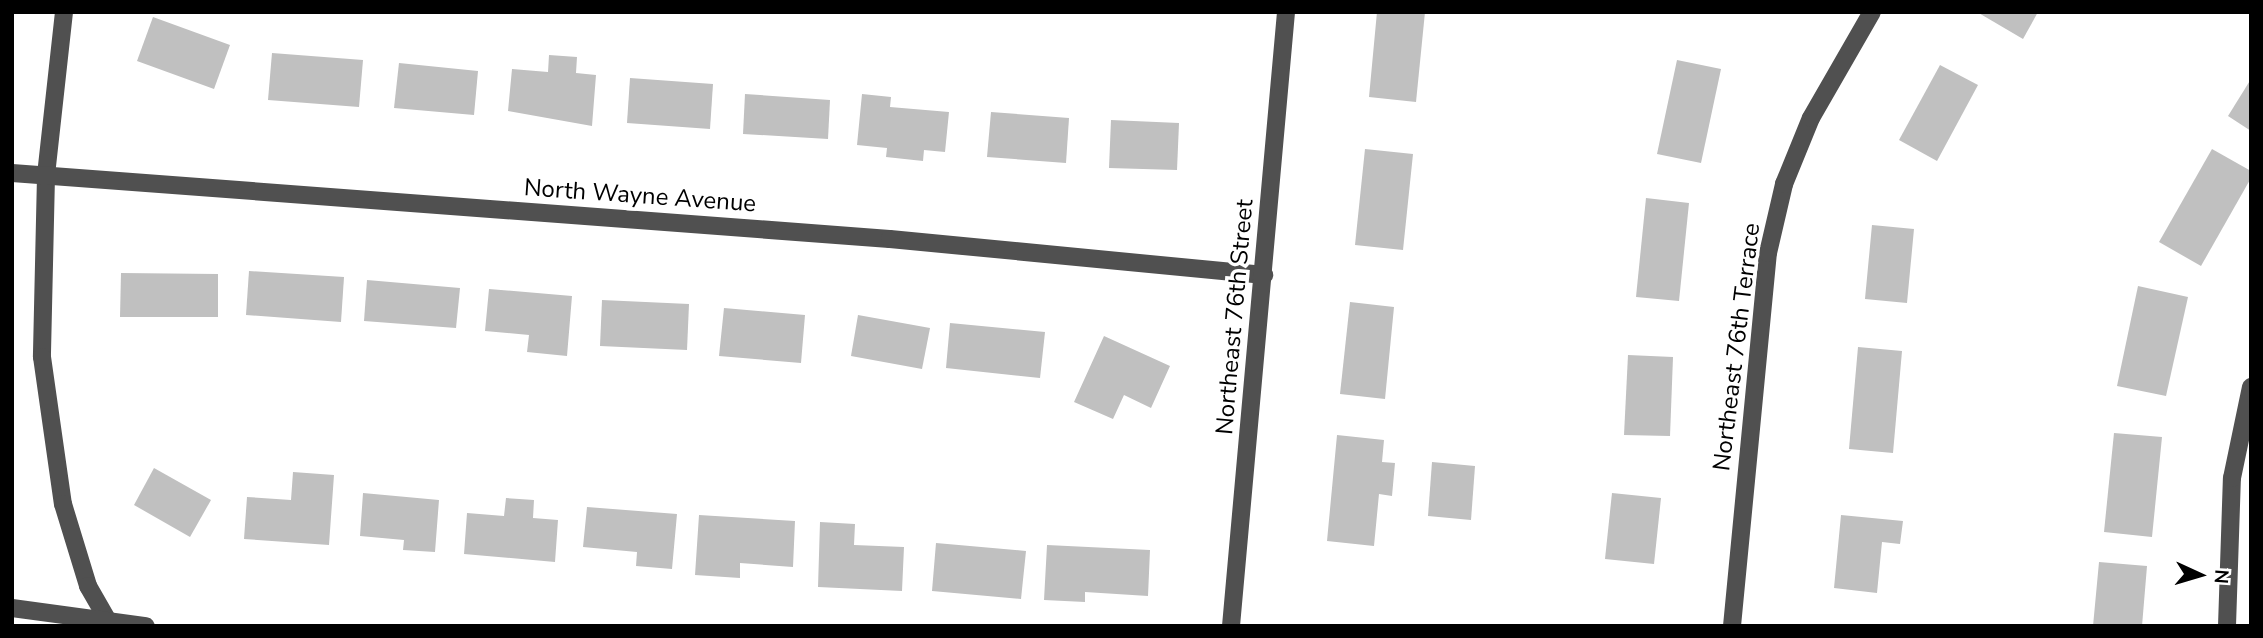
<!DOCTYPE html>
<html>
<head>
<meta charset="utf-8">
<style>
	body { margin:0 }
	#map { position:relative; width:2263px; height:638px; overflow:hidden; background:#fff; font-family:"Nunito Sans",sans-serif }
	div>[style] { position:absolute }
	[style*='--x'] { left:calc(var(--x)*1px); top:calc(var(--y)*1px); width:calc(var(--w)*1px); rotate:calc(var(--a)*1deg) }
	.building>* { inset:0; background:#c0c0c0 }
	.minor>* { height:18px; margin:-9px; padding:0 9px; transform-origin:9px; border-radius:9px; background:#505050 }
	span { translate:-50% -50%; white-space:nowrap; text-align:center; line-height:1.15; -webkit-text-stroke:7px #fff; paint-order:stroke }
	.street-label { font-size:24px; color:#000 }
	.frame { position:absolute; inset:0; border:14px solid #000; pointer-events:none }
	.north { position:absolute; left:2165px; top:540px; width:70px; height:70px; -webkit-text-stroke:5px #fff; paint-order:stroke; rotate:94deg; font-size:19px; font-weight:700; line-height:28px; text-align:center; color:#000 }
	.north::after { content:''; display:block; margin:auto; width:24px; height:32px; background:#000; clip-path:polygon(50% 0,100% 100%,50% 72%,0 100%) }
</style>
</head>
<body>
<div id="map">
	<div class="building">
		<div style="clip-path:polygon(1377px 12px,1425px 12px,1416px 102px,1369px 97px)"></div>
		<div style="clip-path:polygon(1977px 12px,2038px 12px,2023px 39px)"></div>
		<div style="clip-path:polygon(153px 17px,230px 45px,214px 89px,137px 61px)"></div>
		<div style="clip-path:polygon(272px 53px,363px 60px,359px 107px,268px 100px)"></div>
		<div style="clip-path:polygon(549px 55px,577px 57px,576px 73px,596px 75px,592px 126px,508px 111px,512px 69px,548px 72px)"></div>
		<div style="clip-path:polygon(1677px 60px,1721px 69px,1701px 163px,1657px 154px)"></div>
		<div style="clip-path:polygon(399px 63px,478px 71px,474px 115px,394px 108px)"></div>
		<div style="clip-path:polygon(1940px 65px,1978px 85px,1937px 161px,1899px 140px)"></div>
		<div style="clip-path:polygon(630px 78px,713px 84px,710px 129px,627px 123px)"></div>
		<div style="clip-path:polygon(2251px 79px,2251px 131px,2228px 116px)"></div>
		<div style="clip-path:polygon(745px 94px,830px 100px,828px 139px,743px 134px)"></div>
		<div style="clip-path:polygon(862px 94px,891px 97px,890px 107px,949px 112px,945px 152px,924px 150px,923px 161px,886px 157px,887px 148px,857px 145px)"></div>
		<div style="clip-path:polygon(991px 112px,1069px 118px,1066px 163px,987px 157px)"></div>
		<div style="clip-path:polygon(1111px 120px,1179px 123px,1177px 170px,1109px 168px)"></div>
		<div style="clip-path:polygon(1365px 149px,1413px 154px,1403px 250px,1355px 245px)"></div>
		<div style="clip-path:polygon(2212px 149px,2251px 171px,2251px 178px,2201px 266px,2159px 242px)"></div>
		<div style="clip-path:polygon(1646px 198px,1689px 203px,1679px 301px,1636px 297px)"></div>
		<div style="clip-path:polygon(1872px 225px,1914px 229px,1907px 303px,1865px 299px)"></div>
		<div style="clip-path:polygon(249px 271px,344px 277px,341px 322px,246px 315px)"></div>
		<div style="clip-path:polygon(121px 273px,218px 274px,218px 317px,120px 317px)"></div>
		<div style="clip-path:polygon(367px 280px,460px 288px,456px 328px,364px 321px)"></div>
		<div style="clip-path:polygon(2138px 286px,2188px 297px,2166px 396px,2117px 386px)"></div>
		<div style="clip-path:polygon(489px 289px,572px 296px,567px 356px,527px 352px,529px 335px,485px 331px)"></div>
		<div style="clip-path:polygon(602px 300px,689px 304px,687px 350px,600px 346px)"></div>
		<div style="clip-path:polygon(1350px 302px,1394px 307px,1385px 399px,1340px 394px)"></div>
		<div style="clip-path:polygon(724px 308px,805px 315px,801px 363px,719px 356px)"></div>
		<div style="clip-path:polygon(858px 315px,930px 328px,922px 369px,851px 356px)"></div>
		<div style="clip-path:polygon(950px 323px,1045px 332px,1040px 378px,946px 368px)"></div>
		<div style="clip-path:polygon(1104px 336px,1170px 366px,1151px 408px,1124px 395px,1113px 419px,1074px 402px)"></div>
		<div style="clip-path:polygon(1858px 347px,1902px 351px,1893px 453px,1849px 449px)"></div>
		<div style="clip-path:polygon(1628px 355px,1673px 357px,1670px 436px,1624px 435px)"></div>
		<div style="clip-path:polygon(2114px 433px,2162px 437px,2152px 537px,2104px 532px)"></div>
		<div style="clip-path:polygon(1337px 435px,1384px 440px,1382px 462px,1395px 463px,1392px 496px,1379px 494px,1374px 546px,1327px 541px)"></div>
		<div style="clip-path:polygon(1432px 462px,1475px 466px,1471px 520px,1428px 516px)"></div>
		<div style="clip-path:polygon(154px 468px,211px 500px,190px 537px,134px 505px)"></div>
		<div style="clip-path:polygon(293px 472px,334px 475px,329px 545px,244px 539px,247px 497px,291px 500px)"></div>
		<div style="clip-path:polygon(363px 493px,439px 500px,435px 552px,403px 550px,404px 540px,360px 536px)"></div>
		<div style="clip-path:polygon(1612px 493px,1661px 498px,1654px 564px,1605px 559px)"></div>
		<div style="clip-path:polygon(506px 498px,534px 500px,533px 518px,558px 520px,555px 562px,464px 554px,467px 513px,504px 516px)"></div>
		<div style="clip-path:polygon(587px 507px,677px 514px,672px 569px,636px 566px,637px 552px,583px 547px)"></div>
		<div style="clip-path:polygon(699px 515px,795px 521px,793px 567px,740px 563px,740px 578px,695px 575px)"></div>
		<div style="clip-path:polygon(1841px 515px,1903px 521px,1900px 544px,1882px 542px,1877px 593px,1834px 588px)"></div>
		<div style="clip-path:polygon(820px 522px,855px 524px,854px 545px,904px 547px,902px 591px,818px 587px)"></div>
		<div style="clip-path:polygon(936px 543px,1026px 551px,1021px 599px,932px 591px)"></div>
		<div style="clip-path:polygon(1047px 545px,1150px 550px,1148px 596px,1085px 592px,1085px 602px,1044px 600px)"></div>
		<div style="clip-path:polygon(2099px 562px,2147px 566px,2142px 626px,2093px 626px)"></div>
	</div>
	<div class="minor">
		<div style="--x:64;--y:12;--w:165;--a:96.3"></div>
		<div style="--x:46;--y:176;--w:181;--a:91.3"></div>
		<div style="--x:42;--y:357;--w:148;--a:81.9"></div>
		<div style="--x:63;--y:504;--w:86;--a:73"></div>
		<div style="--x:88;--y:586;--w:46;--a:60.1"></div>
		<div style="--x:12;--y:173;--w:880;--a:4.3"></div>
		<div style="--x:890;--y:239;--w:376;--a:5.5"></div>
		<div style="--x:12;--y:608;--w:135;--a:7.7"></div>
		<div style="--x:1231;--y:626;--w:616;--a:-84.88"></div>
		<div style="--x:1732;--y:626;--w:375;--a:-84.5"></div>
		<div style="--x:1768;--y:253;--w:71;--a:-76.9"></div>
		<div style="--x:1784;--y:184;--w:71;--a:-67.8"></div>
		<div style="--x:1811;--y:118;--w:122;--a:-60.1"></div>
		<div style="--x:2227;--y:626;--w:148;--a:-88.1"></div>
		<div style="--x:2232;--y:478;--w:93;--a:-78.2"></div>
	</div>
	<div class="street-label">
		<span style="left:640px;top:196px;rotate:4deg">North Wayne Avenue</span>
		<span style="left:1235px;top:317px;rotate:-85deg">Northeast 76th Street</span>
		<span style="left:1737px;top:347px;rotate:-83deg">Northeast 76th Terrace</span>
	</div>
	<div class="frame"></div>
	<div class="north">N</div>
</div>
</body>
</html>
